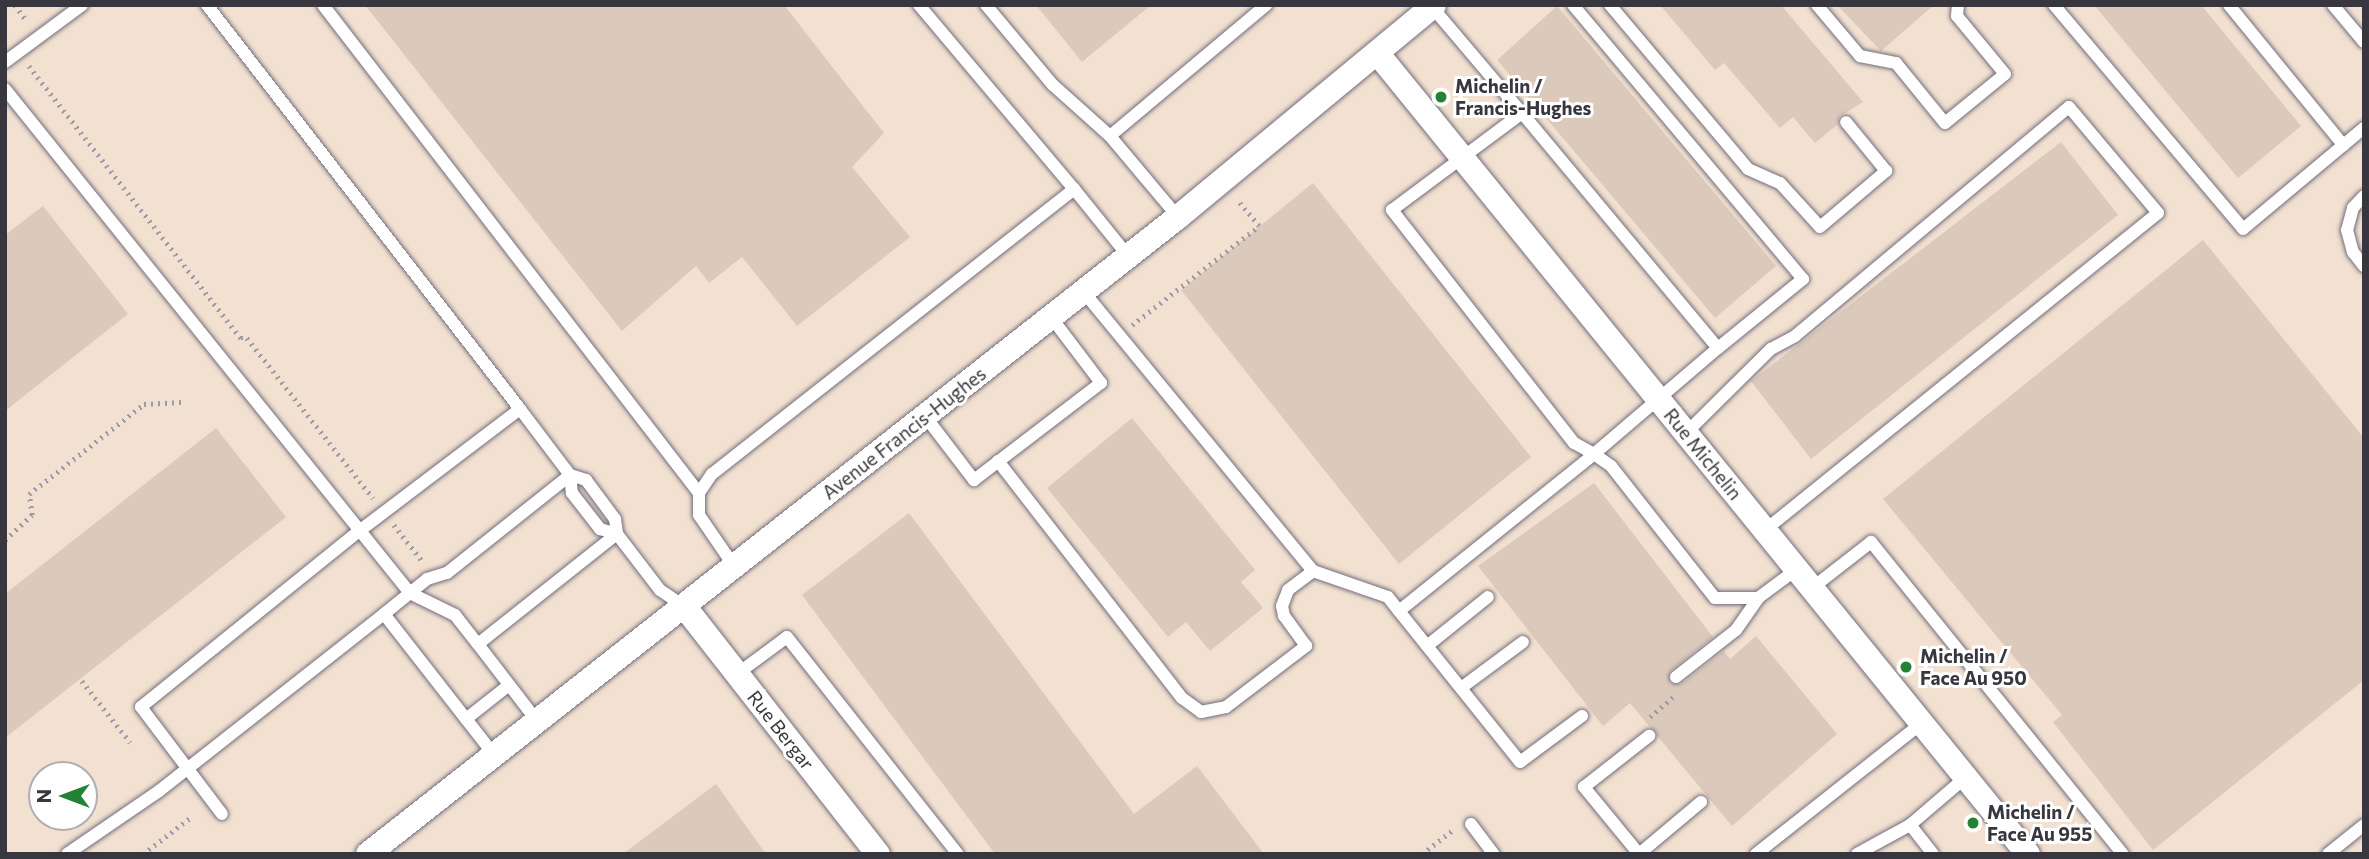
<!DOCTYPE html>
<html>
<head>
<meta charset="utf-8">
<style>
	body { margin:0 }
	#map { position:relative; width:2369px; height:859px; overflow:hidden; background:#efecfc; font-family:Commissioner,sans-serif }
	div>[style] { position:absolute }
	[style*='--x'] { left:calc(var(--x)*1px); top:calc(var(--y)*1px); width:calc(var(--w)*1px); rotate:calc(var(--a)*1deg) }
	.industrial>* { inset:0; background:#f2e1d0 }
	.building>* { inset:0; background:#dbc9bc }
	.path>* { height:4.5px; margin-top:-2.25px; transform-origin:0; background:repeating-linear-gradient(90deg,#9d9ba7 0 2px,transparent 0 7px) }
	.roads { filter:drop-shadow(0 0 2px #726e7f) drop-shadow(0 0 2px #726e7f) }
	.service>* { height:12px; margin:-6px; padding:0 6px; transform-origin:6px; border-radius:6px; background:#fff }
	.minor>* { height:24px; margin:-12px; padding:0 12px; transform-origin:12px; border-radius:12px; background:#fff }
	.dots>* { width:19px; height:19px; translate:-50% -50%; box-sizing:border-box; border:4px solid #fff; border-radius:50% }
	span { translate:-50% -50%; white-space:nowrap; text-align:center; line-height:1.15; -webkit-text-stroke:6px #fff; paint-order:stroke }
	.poi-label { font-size:19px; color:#38363e; font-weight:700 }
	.left { translate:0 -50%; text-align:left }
	.street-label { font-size:19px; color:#38363e }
	.frame { position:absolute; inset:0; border:7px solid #38363e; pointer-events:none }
	.north { position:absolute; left:28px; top:761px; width:70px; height:70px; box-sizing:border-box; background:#fff; border:2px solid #afafb2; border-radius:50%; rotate:270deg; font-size:19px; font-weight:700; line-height:28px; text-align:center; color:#38363e }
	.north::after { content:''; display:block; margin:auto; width:24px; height:32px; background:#248234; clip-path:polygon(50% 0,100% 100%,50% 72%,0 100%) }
</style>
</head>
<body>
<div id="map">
	<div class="industrial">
		<div style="clip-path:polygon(evenodd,5px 5px,2364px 5px,2364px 854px,5px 854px,5px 5px,42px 775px,84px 775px,84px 817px,42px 817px,42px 775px)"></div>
	</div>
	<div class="building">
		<div style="clip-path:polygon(365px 5px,784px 5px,884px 133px,852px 167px,910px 237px,797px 326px,742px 257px,709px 283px,696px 266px,622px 331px)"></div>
		<div style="clip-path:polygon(1036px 5px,1151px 5px,1082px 62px)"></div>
		<div style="clip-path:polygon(1660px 5px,1781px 5px,1863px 102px,1840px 116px,1838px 124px,1815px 143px,1793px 117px,1780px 128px,1724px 63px,1715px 70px)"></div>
		<div style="clip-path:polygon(1837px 5px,1934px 5px,1881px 51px)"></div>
		<div style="clip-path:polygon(2094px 5px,2201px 5px,2301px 126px,2238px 178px)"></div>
		<div style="clip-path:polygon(1557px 6px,1776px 266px,1715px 318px,1497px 60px)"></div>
		<div style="clip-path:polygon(2061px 142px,2118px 215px,1811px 459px,1751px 381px)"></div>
		<div style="clip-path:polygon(1313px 183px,1531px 457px,1399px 564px,1181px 290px)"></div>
		<div style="clip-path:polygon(43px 206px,128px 314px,5px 411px,5px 235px)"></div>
		<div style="clip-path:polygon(2203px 240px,2364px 438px,2364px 680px,2153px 850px,2053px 722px,2062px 715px,1883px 499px)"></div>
		<div style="clip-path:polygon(1132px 418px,1255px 570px,1241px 582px,1263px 608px,1210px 651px,1186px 622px,1168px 637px,1047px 488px)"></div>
		<div style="clip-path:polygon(216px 428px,286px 517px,5px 738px,5px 594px)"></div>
		<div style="clip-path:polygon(1594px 483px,1713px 637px,1670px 671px,1670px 683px,1681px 684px,1724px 651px,1730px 659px,1756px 636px,1837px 734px,1732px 826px,1630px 703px,1603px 726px,1478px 566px)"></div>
		<div style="clip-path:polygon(909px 513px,1134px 814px,1197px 766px,1264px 854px,995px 854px,802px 595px)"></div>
		<div style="clip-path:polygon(716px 784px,766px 854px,623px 854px)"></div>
	</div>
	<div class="path">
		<div style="--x:15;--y:5;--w:20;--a:53"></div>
		<div style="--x:29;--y:66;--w:345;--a:52.1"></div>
		<div style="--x:241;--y:338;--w:6;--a:0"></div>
		<div style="--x:247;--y:338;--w:204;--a:51.8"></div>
		<div style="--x:1132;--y:325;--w:161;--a:-37.9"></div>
		<div style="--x:1259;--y:226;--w:31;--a:-130"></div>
		<div style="--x:394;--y:525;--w:47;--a:51.9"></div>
		<div style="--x:5;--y:540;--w:37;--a:-43"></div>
		<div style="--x:32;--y:515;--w:21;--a:-98"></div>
		<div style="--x:29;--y:494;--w:146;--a:-38"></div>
		<div style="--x:144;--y:404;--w:37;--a:-3"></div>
		<div style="--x:82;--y:681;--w:78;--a:51.8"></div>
		<div style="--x:1650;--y:717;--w:33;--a:-41"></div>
		<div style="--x:143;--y:854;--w:59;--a:-37.5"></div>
		<div style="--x:1422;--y:854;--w:41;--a:-38"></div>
	</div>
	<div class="roads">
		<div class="service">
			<div style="--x:207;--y:5;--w:511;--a:52.23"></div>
			<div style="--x:520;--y:409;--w:202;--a:142.8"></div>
			<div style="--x:359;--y:531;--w:280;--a:141.1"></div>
			<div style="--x:141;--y:707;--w:134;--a:52.9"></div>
			<div style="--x:323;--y:5;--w:616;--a:52.39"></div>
			<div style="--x:919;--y:5;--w:241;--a:49.9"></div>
			<div style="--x:986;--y:5;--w:104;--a:50.1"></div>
			<div style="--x:1053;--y:85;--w:76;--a:41.8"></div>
			<div style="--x:1573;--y:5;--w:358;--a:50"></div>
			<div style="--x:1803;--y:279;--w:109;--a:140.9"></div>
			<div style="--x:1610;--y:5;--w:214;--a:49.9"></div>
			<div style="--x:1748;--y:169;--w:35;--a:24"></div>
			<div style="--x:1780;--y:183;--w:59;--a:47.7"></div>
			<div style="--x:1820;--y:227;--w:87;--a:-40.3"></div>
			<div style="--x:1886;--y:171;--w:63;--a:-129.2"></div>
			<div style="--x:1817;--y:5;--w:67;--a:49.9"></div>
			<div style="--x:1860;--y:56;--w:37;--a:11"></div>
			<div style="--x:1896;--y:63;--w:77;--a:50.8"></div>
			<div style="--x:1945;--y:123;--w:77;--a:-39.2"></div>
			<div style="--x:2005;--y:74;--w:75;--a:-129.6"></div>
			<div style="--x:1957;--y:16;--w:11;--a:-85"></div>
			<div style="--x:2054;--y:5;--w:293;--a:49.8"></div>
			<div style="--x:2243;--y:229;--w:158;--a:-39.9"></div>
			<div style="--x:2229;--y:5;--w:181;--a:50.8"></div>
			<div style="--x:2333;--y:5;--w:48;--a:50"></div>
			<div style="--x:1432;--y:7;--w:139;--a:49.7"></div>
			<div style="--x:1522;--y:113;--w:306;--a:50.2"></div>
			<div style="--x:1718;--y:348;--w:163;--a:139.5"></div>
			<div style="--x:1594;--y:454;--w:23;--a:-151"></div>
			<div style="--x:1574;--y:443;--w:296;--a:-128"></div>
			<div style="--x:1392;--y:210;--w:162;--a:-36.7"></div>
			<div style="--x:5;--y:62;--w:96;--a:-36.5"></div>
			<div style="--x:5;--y:89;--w:647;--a:51.22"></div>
			<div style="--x:410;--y:593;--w:50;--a:26.1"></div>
			<div style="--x:455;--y:615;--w:37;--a:52"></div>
			<div style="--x:2364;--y:196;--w:16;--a:133"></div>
			<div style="--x:2353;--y:208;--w:23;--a:105"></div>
			<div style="--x:2347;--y:230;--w:23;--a:75"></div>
			<div style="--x:2353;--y:252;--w:18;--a:52"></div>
			<div style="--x:1178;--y:217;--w:106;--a:-130"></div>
			<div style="--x:1110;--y:136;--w:204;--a:-40"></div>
			<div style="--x:1083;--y:291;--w:362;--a:50.6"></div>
			<div style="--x:1313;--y:571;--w:79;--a:19.1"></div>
			<div style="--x:1388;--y:597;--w:18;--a:52"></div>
			<div style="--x:520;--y:409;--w:83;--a:52.9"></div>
			<div style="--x:570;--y:475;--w:18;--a:84"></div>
			<div style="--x:572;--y:493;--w:46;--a:52.1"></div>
			<div style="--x:600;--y:529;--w:18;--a:16"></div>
			<div style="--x:925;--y:416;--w:81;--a:52.6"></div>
			<div style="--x:974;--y:480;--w:160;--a:-37.4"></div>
			<div style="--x:1101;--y:383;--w:83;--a:-127.1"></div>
			<div style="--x:1686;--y:433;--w:120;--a:-44.7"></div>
			<div style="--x:1771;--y:349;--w:27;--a:-28"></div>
			<div style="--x:1795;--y:336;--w:357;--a:-39.9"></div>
			<div style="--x:2069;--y:107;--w:138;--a:50"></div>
			<div style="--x:2158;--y:213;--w:505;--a:141.11"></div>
			<div style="--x:998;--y:461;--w:300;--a:52.2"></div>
			<div style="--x:1182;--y:698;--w:24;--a:36"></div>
			<div style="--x:1201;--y:712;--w:25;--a:-11"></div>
			<div style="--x:1226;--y:707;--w:101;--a:-37.3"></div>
			<div style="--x:1306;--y:646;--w:37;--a:-126"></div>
			<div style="--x:1284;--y:616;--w:10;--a:-101"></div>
			<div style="--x:1282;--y:606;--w:17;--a:-69"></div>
			<div style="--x:1288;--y:590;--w:31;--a:-37"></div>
			<div style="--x:570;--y:475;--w:17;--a:17"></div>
			<div style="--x:586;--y:480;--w:49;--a:53.4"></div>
			<div style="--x:615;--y:519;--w:15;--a:82"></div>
			<div style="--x:617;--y:534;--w:71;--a:52.5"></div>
			<div style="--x:660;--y:590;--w:29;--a:34"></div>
			<div style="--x:734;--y:566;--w:62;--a:-124.5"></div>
			<div style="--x:699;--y:515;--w:22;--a:-90"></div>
			<div style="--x:699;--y:493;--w:23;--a:-56"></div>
			<div style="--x:712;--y:474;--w:461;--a:-38.2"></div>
			<div style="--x:1074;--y:189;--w:86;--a:51.1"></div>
			<div style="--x:1812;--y:588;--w:75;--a:-37.9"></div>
			<div style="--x:1871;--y:542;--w:401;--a:51.1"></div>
			<div style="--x:384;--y:614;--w:55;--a:-39.1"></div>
			<div style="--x:427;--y:579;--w:21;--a:-17"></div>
			<div style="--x:447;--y:573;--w:157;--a:-38.5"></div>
			<div style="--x:1427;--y:646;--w:78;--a:-38.8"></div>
			<div style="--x:737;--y:674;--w:62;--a:-36.5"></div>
			<div style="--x:787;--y:637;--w:276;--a:51.8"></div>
			<div style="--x:1676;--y:677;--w:76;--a:-38.1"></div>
			<div style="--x:1736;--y:630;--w:39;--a:-55"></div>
			<div style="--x:1461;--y:688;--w:77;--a:-36.6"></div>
			<div style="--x:1582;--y:716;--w:77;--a:143.4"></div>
			<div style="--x:1520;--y:762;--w:193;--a:-128.7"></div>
			<div style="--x:1399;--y:611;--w:250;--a:-38.8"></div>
			<div style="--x:1594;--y:454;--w:21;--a:35"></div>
			<div style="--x:1611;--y:466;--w:168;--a:51.8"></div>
			<div style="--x:1715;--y:598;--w:43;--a:0"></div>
			<div style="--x:1758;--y:598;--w:49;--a:-36.6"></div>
			<div style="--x:466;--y:719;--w:55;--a:-38.3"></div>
			<div style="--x:537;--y:721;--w:97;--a:-127.5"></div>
			<div style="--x:478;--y:644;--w:177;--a:-38.4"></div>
			<div style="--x:1471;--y:824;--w:38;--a:53"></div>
			<div style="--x:67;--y:854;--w:112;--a:-34.4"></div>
			<div style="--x:159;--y:791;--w:286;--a:-38.2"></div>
			<div style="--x:384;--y:614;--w:179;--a:52"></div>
			<div style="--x:1639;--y:854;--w:87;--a:-129.4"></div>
			<div style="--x:1584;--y:787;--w:83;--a:-38.1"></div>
			<div style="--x:1639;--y:854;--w:81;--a:-40"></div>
			<div style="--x:1756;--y:854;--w:211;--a:-38.3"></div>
			<div style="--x:1857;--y:854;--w:60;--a:-28.7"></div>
			<div style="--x:1933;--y:854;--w:37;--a:-128"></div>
			<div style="--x:1910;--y:825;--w:74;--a:-40.6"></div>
			<div style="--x:2328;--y:854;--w:46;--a:-38.9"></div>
		</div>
		<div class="minor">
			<div style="--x:1378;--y:54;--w:1031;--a:50.91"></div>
			<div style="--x:684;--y:606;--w:315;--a:52"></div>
			<div style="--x:368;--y:854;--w:1030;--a:-38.18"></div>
			<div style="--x:1178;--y:217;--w:332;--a:-39.6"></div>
		</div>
	</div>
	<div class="dots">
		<div style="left:1441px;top:97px;background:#248234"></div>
		<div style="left:1906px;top:667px;background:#248234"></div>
		<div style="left:1973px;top:823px;background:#248234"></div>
	</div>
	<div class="poi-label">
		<span class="left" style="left:1455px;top:97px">Michelin /<br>Francis-Hughes</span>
		<span class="left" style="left:1920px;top:667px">Michelin /<br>Face Au 950</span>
		<span class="left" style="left:1987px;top:823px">Michelin /<br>Face Au 955</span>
	</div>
	<div class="street-label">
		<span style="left:904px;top:433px;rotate:-38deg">Avenue Francis-Hughes</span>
		<span style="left:1703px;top:454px;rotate:51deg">Rue Michelin</span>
		<span style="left:781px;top:730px;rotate:52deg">Rue Bergar</span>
	</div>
	<div class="frame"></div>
	<div class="north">N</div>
</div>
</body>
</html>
